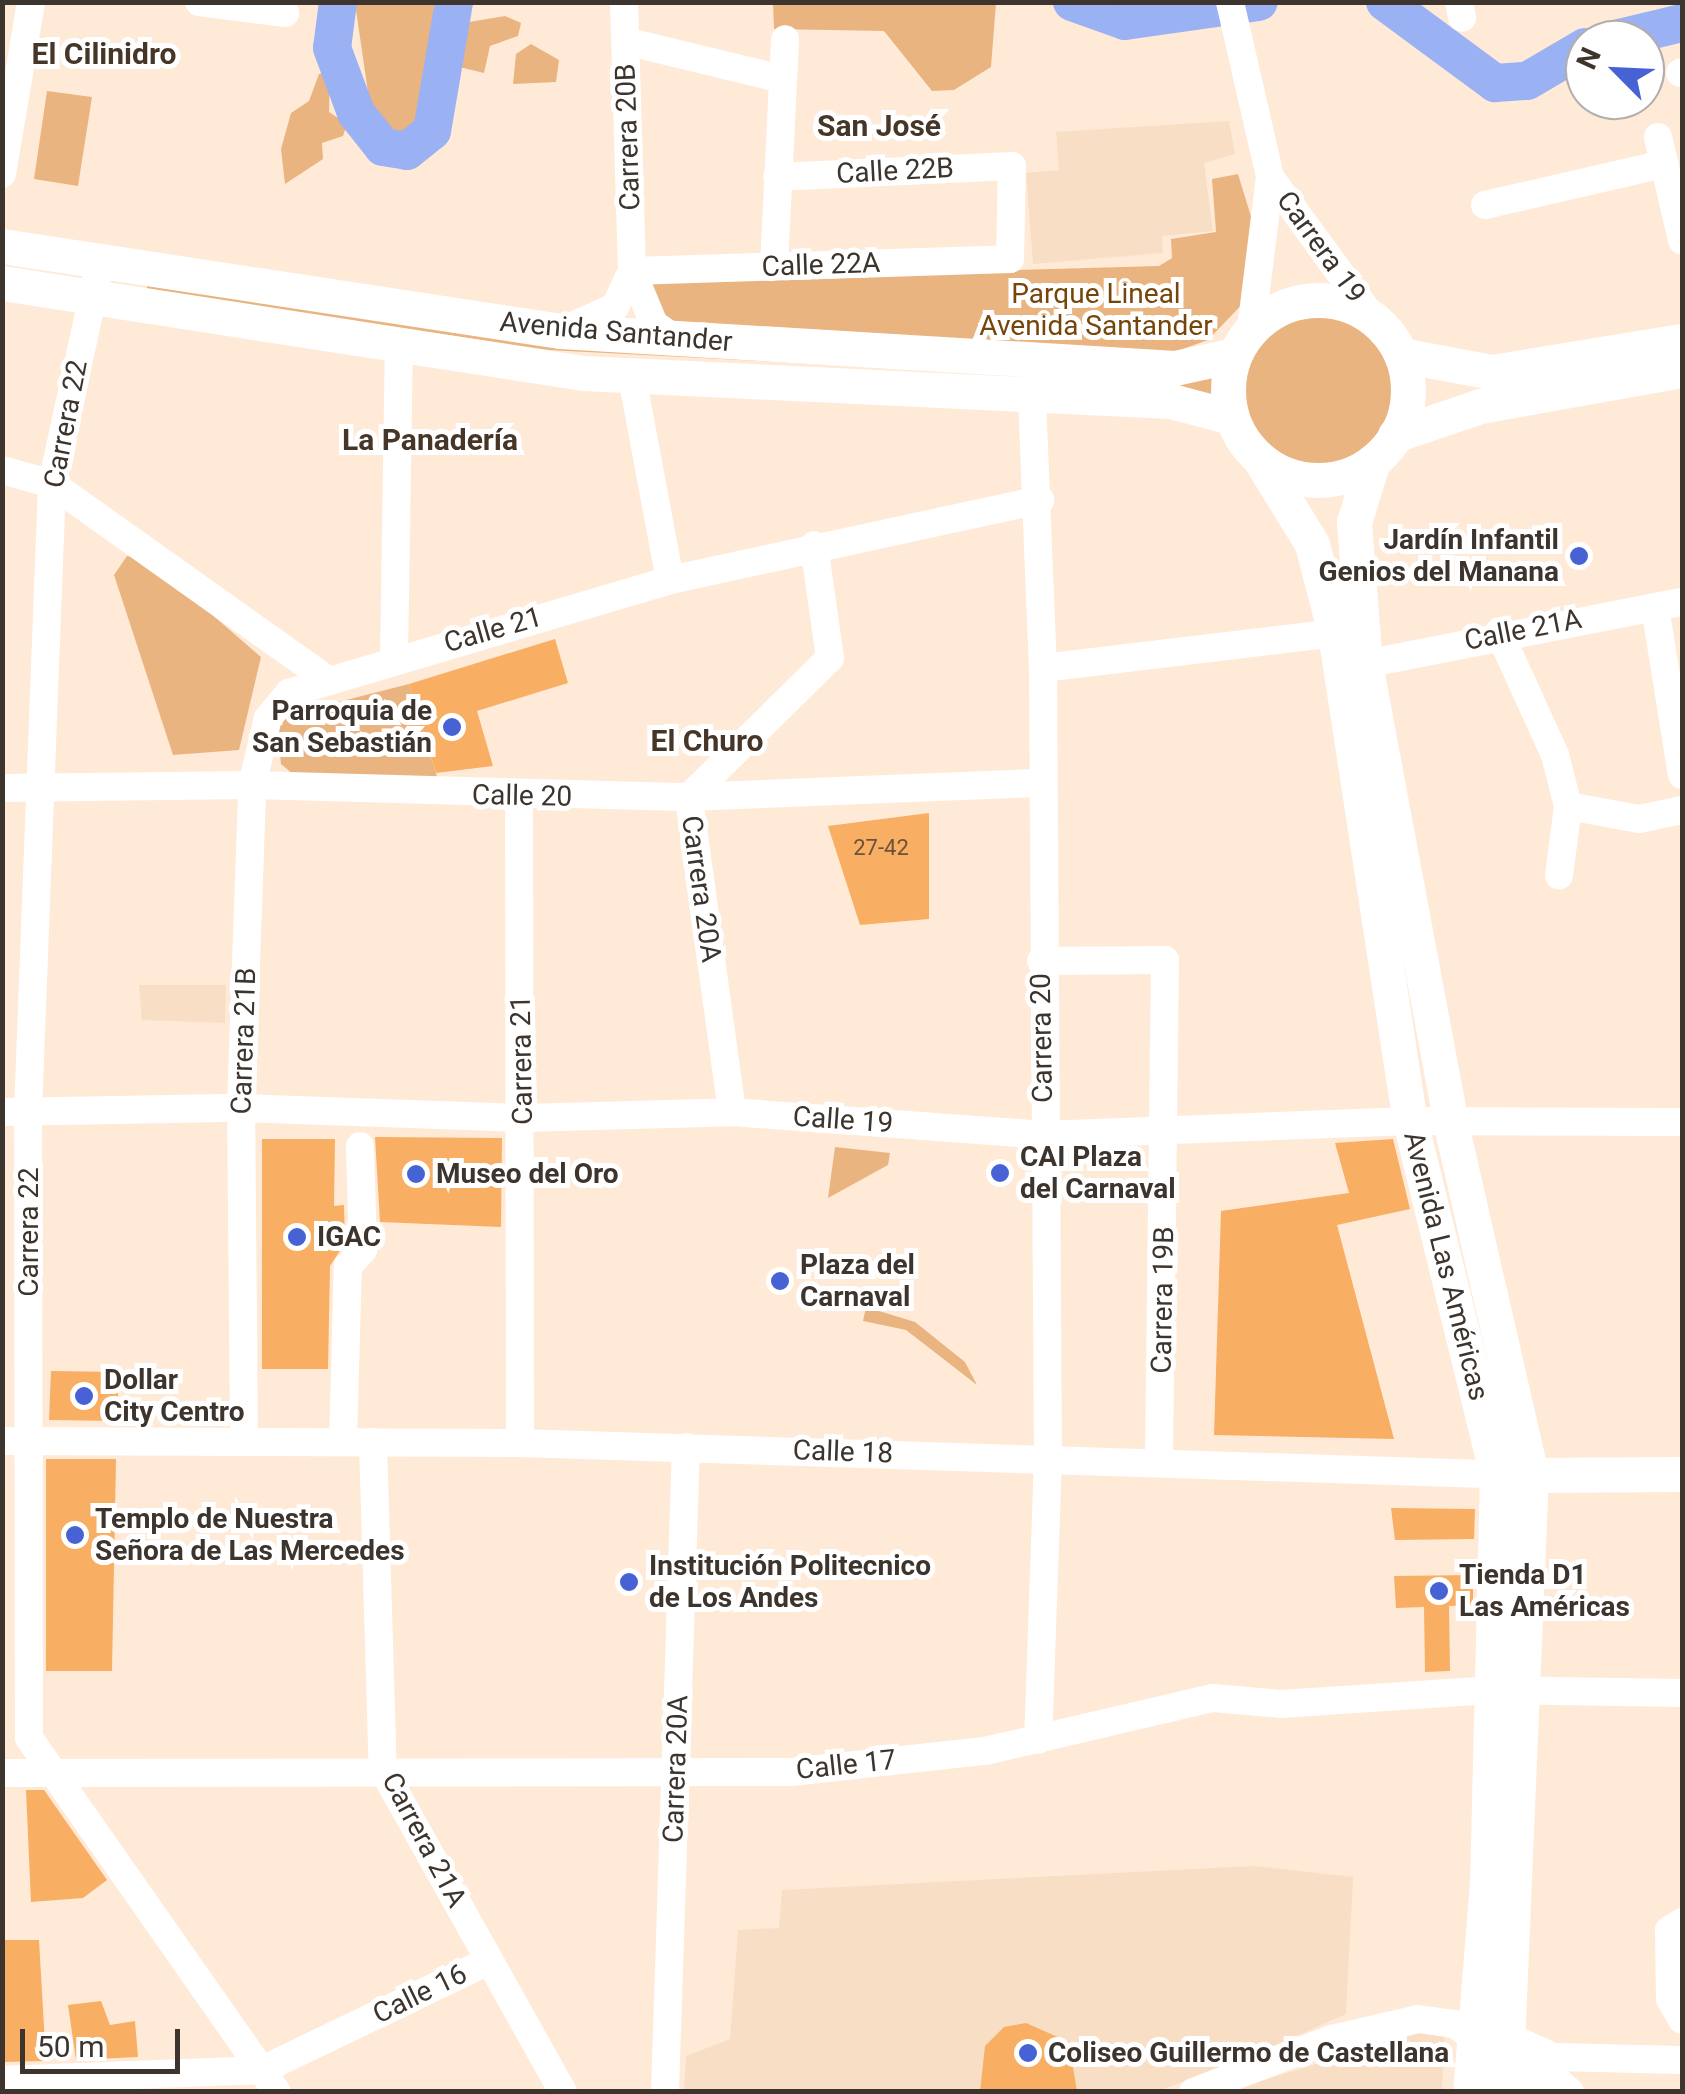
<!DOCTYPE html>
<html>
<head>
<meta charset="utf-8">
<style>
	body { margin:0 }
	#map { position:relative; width:1685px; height:2094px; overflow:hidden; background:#ffead7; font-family:Roboto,sans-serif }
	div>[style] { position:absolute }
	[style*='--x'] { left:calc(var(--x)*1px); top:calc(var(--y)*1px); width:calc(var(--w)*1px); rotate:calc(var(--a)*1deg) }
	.built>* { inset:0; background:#f8dec5 }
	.green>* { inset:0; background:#eab481 }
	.round { border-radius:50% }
	.river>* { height:38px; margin:-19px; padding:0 19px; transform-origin:19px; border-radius:19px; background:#9ab1f4 }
	.building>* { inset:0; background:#f8ae63 }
	.minor>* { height:28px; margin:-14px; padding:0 14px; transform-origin:14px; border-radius:14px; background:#fff }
	.major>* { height:35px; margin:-17.5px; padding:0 17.5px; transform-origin:17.5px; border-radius:17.5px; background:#fff }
	.major>.ring { margin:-17.5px; padding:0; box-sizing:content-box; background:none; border:35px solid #fff; border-radius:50% }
	.dots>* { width:28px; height:28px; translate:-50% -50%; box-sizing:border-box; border:5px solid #fff; border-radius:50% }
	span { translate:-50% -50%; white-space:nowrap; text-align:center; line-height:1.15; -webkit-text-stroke:10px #fff; paint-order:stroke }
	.number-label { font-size:22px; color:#6b523a }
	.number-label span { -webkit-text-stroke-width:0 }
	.street-label { font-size:28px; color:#3c342d }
	.park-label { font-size:28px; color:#75450a }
	.poi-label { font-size:28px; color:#3c342d; font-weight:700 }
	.right { translate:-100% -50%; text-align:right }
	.left { translate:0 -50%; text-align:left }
	.neighbourhood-label { font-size:30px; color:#463627; font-weight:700 }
	.frame { position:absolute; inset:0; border:5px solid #3c342d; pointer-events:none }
	.north { position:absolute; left:1565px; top:20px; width:100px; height:100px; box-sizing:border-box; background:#fff; border:2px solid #b1aeab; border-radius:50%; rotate:294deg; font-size:28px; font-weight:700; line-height:40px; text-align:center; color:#3c342d }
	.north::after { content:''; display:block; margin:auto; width:35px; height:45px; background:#4662d5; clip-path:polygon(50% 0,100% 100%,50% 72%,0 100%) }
	.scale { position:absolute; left:20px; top:2029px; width:160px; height:45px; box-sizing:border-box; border:5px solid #3c342d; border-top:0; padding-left:12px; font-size:30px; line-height:35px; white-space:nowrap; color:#3c342d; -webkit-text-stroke:8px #fff; paint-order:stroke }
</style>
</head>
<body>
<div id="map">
	<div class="built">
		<div style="clip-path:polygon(1229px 121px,1235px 154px,1204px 163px,1213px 231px,1162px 236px,1163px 253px,1033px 264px,1026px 173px,1059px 170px,1056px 132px)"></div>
		<div style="clip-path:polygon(139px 985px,226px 985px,225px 1023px,142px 1020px)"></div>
		<div style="clip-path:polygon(1253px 1866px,1353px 1877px,1346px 2014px,1245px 2059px,1158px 2091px,684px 2092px,686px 2056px,730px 2039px,738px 1930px,779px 1928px,782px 1890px)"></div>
		<div style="clip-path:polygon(1445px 2024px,1442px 2091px,1229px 2091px)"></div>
	</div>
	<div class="green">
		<div style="clip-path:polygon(355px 3px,436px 3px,420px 125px,408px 137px,385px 128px,370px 106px)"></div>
		<div style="clip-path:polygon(773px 3px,996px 3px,991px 67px,954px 90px,932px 91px,884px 31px,774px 29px)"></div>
		<div style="clip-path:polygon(505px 16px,521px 23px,518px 36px,490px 46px,484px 73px,451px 65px,463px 23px)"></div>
		<div style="clip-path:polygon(531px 44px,559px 60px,556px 82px,513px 84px,516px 54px)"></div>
		<div style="clip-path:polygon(330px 71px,329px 112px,347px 124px,343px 136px,322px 143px,323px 159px,285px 184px,281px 149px,291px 113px,309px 101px,319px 74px)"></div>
		<div style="clip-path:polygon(47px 91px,92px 97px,78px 186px,34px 179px)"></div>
		<div style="clip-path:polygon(1238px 174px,1253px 223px,1251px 295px,1208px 340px,1166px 355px,658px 322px,644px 280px,1159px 266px,1172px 258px,1171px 239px,1216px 232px,1212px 179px)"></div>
		<div style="clip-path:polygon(148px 284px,1214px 377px,1214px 405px,1173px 383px,549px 350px,146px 290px)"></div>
		<div class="round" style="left:1230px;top:302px;width:174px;height:174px"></div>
		<div style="clip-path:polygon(127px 556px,149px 560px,261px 657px,239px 750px,173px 755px,114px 575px)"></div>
		<div style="clip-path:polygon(409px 684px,439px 783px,294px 775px,281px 764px,277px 727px,287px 715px)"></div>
		<div style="clip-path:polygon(835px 1147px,890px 1153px,888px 1165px,828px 1198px)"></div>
		<div style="clip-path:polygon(866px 1307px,915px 1322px,965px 1362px,977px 1385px,906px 1330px,863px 1321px)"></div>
	</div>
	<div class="river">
		<div style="--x:338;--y:2;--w:46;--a:97.4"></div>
		<div style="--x:332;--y:48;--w:69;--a:69.7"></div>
		<div style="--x:356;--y:113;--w:43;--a:51.5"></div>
		<div style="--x:383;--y:147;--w:24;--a:9"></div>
		<div style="--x:407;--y:151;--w:32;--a:-39"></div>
		<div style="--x:432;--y:131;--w:131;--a:-80.3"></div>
		<div style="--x:1072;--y:2;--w:56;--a:19.7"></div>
		<div style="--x:1125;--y:21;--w:135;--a:-8.1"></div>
		<div style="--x:1385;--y:2;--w:137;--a:36.4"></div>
		<div style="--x:1495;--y:83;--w:32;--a:-4"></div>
		<div style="--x:1527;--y:81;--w:67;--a:-30.4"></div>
		<div style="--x:1611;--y:40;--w:73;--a:-13.5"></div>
	</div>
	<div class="building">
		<div style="clip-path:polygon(555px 639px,568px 683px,477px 711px,493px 766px,436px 773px,409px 684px)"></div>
		<div style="clip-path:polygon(929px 813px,929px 919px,860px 925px,828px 826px)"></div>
		<div style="clip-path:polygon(375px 1137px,502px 1138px,501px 1227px,380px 1222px)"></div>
		<div style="clip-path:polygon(262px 1139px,335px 1139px,334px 1206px,344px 1205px,345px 1243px,330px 1266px,328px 1369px,262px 1369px)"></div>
		<div style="clip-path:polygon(1393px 1139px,1410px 1209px,1337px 1225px,1394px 1439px,1214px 1435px,1221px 1211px,1349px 1193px,1335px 1143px)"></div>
		<div style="clip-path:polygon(51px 1371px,118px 1372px,118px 1421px,49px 1420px)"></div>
		<div style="clip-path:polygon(46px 1459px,116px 1459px,112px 1671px,46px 1671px)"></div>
		<div style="clip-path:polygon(1391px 1508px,1475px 1509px,1474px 1539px,1395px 1540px)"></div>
		<div style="clip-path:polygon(1473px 1575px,1473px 1605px,1449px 1606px,1450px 1671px,1425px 1672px,1424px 1607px,1396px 1608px,1394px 1576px)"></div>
		<div style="clip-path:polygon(26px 1790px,44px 1790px,107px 1880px,83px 1898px,31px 1902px)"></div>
		<div style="clip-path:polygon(4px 1940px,39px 1940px,46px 2061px,2px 2062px)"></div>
		<div style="clip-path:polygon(101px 2001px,110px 2025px,135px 2021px,138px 2057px,76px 2060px,68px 2005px)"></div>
		<div style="clip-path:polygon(1026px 2023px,1069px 2042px,1077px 2092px,980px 2092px,985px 2046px,1004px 2027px)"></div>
	</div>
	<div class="minor">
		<div style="--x:199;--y:2;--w:87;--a:7.3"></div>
		<div style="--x:624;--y:2;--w:269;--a:88.3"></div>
		<div style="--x:632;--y:271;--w:57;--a:67.5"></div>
		<div style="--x:654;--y:324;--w:29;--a:35"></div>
		<div style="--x:1230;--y:2;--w:180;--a:77.1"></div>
		<div style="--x:1270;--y:177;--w:153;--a:97.1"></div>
		<div style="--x:1459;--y:2;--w:16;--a:79"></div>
		<div style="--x:625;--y:41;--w:162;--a:13.6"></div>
		<div style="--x:1680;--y:73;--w:2;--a:-27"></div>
		<div style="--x:1658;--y:137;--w:106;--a:76.9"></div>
		<div style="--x:2;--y:174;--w:174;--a:-80.4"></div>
		<div style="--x:1270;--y:177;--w:175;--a:53.9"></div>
		<div style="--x:1485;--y:205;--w:184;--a:-12.9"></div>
		<div style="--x:774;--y:266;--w:227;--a:-87.2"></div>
		<div style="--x:632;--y:271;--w:378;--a:-1.8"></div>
		<div style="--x:1010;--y:259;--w:93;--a:-88.8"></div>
		<div style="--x:1012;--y:166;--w:235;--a:177.3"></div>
		<div style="--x:97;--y:277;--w:212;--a:102.3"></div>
		<div style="--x:52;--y:484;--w:629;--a:92.19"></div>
		<div style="--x:28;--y:1113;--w:625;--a:89.91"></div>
		<div style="--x:29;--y:1738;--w:432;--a:55"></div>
		<div style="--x:566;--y:329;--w:54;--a:-24.2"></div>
		<div style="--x:615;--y:307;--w:40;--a:-65"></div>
		<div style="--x:632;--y:377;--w:207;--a:79.4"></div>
		<div style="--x:1032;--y:397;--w:271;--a:87.7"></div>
		<div style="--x:1043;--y:668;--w:790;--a:89.64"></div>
		<div style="--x:1048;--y:1458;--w:282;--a:92"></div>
		<div style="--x:2;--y:470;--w:52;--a:15.6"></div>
		<div style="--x:52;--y:484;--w:340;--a:35.4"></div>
		<div style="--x:1655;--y:607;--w:170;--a:80.9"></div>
		<div style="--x:1499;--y:632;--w:135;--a:65.5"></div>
		<div style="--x:1555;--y:755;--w:53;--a:75.7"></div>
		<div style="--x:1568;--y:806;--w:70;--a:97.4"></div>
		<div style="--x:394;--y:658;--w:313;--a:-89.1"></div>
		<div style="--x:1365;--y:664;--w:323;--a:-11.1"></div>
		<div style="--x:1043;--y:668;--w:294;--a:-6.8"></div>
		<div style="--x:2;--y:788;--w:250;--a:-0.7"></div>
		<div style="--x:252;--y:785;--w:437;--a:1.6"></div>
		<div style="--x:689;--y:797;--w:351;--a:-2.3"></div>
		<div style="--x:519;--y:797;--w:646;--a:89.91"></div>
		<div style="--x:1568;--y:806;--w:72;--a:10.4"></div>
		<div style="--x:1639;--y:819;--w:44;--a:-11.8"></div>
		<div style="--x:1041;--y:961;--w:124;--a:-0.5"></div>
		<div style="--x:1165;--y:960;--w:500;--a:90.69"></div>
		<div style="--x:2;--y:1112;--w:239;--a:-1"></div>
		<div style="--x:241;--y:1108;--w:282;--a:2"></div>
		<div style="--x:523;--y:1118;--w:209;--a:-1.6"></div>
		<div style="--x:732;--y:1112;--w:312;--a:4.2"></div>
		<div style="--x:1043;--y:1135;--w:367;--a:-2.2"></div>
		<div style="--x:1410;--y:1121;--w:272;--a:0.2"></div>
		<div style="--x:732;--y:1112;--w:318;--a:-97.8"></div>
		<div style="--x:689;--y:797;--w:198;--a:-44.6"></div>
		<div style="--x:830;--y:658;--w:114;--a:-98.1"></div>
		<div style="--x:244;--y:1440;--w:332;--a:-90.5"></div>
		<div style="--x:241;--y:1108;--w:323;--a:-88"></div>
		<div style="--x:252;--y:785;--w:69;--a:-76.6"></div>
		<div style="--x:268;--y:718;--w:33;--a:-50"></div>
		<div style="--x:289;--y:693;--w:397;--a:-16.5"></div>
		<div style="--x:670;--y:580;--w:379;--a:-12.2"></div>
		<div style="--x:2;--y:1441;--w:518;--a:0.22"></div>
		<div style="--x:520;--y:1443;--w:996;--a:1.84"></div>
		<div style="--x:343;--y:1441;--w:175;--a:-88.4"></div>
		<div style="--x:348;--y:1266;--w:22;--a:-47"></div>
		<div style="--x:363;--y:1250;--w:104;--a:-91.7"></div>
		<div style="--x:373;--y:1442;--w:328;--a:88.3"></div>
		<div style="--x:383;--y:1770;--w:369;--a:60.8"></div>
		<div style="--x:2;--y:1773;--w:789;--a:-0.07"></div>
		<div style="--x:791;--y:1772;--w:195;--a:-6.2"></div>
		<div style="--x:985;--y:1751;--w:234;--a:-13.1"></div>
		<div style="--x:1213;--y:1698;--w:68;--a:5"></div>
		<div style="--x:1281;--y:1704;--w:213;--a:-3.8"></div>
		<div style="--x:1494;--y:1690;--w:188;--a:0.9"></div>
		<div style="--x:1682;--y:1922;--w:15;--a:148"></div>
		<div style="--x:1669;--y:1930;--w:69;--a:89.2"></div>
		<div style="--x:1670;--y:1999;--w:24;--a:60"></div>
		<div style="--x:1509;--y:2037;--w:49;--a:24"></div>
		<div style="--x:1554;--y:2057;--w:128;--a:1.3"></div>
		<div style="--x:1534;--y:2059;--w:49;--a:42.5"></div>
		<div style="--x:2;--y:2080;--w:260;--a:-2.2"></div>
		<div style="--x:262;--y:2070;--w:251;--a:-25.7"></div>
		<div style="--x:665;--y:2092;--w:645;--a:-88.14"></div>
		<div style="--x:1193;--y:2092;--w:149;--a:-20.9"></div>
		<div style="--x:1332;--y:2039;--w:88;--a:-13.1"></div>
		<div style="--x:1418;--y:2019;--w:37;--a:8"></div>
		<div style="--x:1455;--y:2024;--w:110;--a:38"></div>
	</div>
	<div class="major">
		<div style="--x:2;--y:246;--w:564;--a:8.66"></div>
		<div style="--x:560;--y:331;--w:616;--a:3.44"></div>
		<div style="--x:1175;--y:368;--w:60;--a:-12.4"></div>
		<div style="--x:2;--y:283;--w:588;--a:8.81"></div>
		<div style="--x:583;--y:373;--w:589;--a:2.73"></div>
		<div style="--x:1171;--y:401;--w:62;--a:14.9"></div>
		<div class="ring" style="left:1228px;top:300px;width:145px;height:145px"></div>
		<div style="--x:1401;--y:355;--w:93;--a:10.6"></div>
		<div style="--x:1492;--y:372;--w:193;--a:-9.3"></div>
		<div style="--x:1395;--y:435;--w:90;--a:-18.8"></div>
		<div style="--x:1480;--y:406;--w:205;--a:-10.1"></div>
		<div style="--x:1261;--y:461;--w:97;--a:58.4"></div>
		<div style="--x:1312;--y:544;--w:92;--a:75.5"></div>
		<div style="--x:1335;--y:633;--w:494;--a:81.3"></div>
		<div style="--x:1410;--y:1121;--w:365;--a:76.2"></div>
		<div style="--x:1497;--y:1475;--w:407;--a:91.4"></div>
		<div style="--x:1487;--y:1882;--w:211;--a:94.6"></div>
		<div style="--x:1373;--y:461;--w:64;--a:107.3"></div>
		<div style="--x:1354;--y:522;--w:142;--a:85.6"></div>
		<div style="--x:1365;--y:664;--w:482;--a:79.4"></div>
		<div style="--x:1454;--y:1138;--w:346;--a:77.1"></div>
		<div style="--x:1531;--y:1475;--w:618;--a:92.41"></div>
		<div style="--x:1531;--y:1475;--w:151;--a:-0.4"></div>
	</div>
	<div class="dots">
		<div style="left:1579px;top:556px;background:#4662d5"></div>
		<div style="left:452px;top:727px;background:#4662d5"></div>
		<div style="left:1000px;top:1173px;background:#4662d5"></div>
		<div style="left:416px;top:1174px;background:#4662d5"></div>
		<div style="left:297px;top:1237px;background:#4662d5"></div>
		<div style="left:780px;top:1281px;background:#4662d5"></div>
		<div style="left:84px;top:1396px;background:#4662d5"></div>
		<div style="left:75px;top:1535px;background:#4662d5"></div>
		<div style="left:629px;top:1582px;background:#4662d5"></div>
		<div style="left:1439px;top:1591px;background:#4662d5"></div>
		<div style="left:1028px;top:2053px;background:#4662d5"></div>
	</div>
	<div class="number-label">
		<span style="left:881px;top:848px">27-42</span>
	</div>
	<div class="street-label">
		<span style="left:628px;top:137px;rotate:-92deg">Carrera 20B</span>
		<span style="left:895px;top:171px;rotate:-3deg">Calle 22B</span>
		<span style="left:1321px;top:247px;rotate:54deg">Carrera 19</span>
		<span style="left:821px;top:265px;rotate:-2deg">Calle 22A</span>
		<span style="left:616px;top:332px;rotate:5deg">Avenida Santander</span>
		<span style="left:66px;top:424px;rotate:-79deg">Carrera 22</span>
		<span style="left:493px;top:630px;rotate:-16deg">Calle 21</span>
		<span style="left:1523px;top:630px;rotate:-11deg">Calle 21A</span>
		<span style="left:522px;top:796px;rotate:1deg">Calle 20</span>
		<span style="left:701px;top:889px;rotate:82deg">Carrera 20A</span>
		<span style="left:1042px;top:1038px;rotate:-91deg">Carrera 20</span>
		<span style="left:244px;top:1041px;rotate:-88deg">Carrera 21B</span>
		<span style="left:522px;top:1060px;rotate:-91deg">Carrera 21</span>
		<span style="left:843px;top:1120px;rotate:4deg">Calle 19</span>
		<span style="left:29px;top:1232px;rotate:-90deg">Carrera 22</span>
		<span style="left:1446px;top:1266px;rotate:76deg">Avenida Las Américas</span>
		<span style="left:1163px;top:1300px;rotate:-89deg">Carrera 19B</span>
		<span style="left:843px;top:1452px;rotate:2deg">Calle 18</span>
		<span style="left:846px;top:1765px;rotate:-6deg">Calle 17</span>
		<span style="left:676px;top:1769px;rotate:-88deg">Carrera 20A</span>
		<span style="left:424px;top:1840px;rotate:62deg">Carrera 21A</span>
		<span style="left:420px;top:1994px;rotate:-26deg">Calle 16</span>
	</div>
	<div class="park-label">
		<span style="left:1096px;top:310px">Parque Lineal<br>Avenida Santander</span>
	</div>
	<div class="poi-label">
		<span class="right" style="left:1559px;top:556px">Jardín Infantil<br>Genios del Manana</span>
		<span class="right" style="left:432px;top:727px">Parroquia de<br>San Sebastián</span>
		<span class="left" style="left:1020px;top:1173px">CAI Plaza<br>del Carnaval</span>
		<span class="left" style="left:436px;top:1174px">Museo del Oro</span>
		<span class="left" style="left:317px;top:1237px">IGAC</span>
		<span class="left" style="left:800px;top:1281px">Plaza del<br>Carnaval</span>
		<span class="left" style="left:104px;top:1396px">Dollar<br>City Centro</span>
		<span class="left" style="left:95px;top:1535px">Templo de Nuestra<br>Señora de Las Mercedes</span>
		<span class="left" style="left:649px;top:1582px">Institución Politecnico<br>de Los Andes</span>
		<span class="left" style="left:1459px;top:1591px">Tienda D1<br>Las Américas</span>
		<span class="left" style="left:1048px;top:2053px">Coliseo Guillermo de Castellana</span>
	</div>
	<div class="neighbourhood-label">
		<span style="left:104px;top:54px">El Cilinidro</span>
		<span style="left:879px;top:126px">San José</span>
		<span style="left:430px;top:440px">La Panadería</span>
		<span style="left:707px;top:741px">El Churo</span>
	</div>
	<div class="frame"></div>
	<div class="north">N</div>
	<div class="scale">50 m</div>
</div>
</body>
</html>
